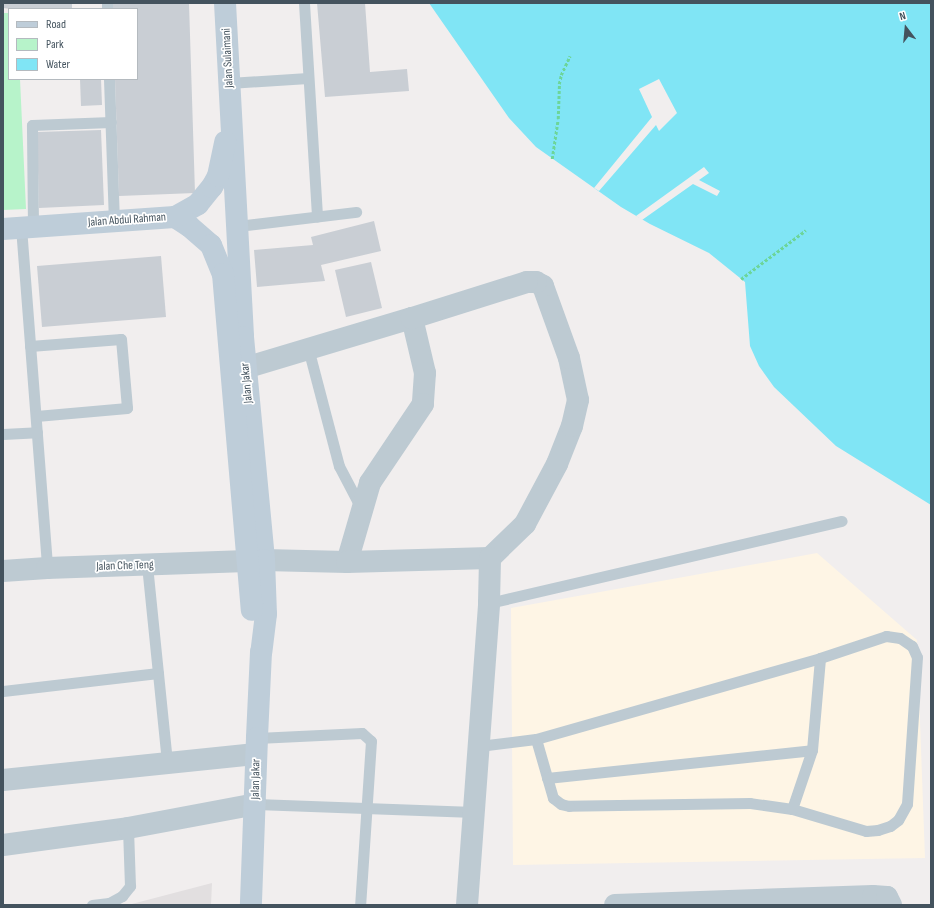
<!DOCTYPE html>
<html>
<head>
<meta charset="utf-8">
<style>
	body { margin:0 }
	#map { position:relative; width:934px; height:908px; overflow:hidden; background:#f1eeee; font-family:"Sofia Sans Condensed",sans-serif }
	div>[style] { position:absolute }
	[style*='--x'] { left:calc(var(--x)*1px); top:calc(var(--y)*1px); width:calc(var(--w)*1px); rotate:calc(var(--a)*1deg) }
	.commercial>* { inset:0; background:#fef5e5 }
	.education>* { inset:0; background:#e2dfe0 }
	.green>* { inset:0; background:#b7f3ca }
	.water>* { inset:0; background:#80e5f5 }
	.pier>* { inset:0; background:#f1eeee }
	.building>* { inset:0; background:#c9ced4 }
	.path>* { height:2.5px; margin-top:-1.25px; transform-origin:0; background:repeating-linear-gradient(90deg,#6cd599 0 3px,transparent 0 5px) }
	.lane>* { height:11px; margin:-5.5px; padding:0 5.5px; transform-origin:5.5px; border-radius:5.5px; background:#bdcad2 }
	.street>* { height:22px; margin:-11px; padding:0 11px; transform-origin:11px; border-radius:11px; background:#bdcad2 }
	.secondary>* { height:22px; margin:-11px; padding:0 11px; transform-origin:11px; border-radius:11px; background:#becdd9 }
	span { translate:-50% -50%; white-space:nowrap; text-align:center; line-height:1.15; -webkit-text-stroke:3.5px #fff; paint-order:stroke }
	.street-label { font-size:12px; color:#44535e }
	.frame { position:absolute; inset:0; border:4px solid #44535e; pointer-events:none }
	.legend { position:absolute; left:8px; top:8px; width:130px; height:72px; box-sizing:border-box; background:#fff; border:1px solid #b4babf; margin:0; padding:5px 7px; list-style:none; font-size:12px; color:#44535e }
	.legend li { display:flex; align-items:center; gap:8px; height:20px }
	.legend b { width:20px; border:1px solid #b4babf }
	.north { position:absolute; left:886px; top:8px; width:40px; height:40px; -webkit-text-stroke:3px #fff; paint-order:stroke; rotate:344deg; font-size:11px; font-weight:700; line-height:16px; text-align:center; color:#44535e }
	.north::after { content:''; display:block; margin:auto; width:14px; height:18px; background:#44535e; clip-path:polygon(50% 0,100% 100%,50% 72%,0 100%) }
</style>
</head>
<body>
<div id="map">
	<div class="commercial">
		<div style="clip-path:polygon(817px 553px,917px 640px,925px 858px,513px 865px,511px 608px)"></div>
	</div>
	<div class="education">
		<div style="clip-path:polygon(212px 883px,211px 905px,128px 905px)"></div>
	</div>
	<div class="green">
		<div style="clip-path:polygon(3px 13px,9px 13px,9px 79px,20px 79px,26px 209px,3px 210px)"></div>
	</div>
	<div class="water">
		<div style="clip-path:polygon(429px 3px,931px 3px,931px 505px,836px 446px,774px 387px,759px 366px,750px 346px,745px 282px,709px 253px,650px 224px,621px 207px,536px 147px,509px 118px)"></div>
	</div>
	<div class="pier">
		<div style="clip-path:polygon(659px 79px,677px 113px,659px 131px,656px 125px,599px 191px,594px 188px,652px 117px,639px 89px)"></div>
		<div style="clip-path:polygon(704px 167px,709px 173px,699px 180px,720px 191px,717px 196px,693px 184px,642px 220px,636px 216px)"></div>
	</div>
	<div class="building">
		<div style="clip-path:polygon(3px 3px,72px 3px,72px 9px,11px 9px,3px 8px)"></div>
		<div style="clip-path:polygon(112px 3px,189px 3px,195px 193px,119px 196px,115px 79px,137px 79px,137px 9px,112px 9px)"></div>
		<div style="clip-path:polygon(317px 3px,365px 3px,370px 72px,407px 69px,409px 91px,325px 97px)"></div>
		<div style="clip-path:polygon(80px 79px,101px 79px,102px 105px,81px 106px)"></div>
		<div style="clip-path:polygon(101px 130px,104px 205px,39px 208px,37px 132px)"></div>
		<div style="clip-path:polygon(374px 221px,381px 251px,321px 265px,325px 281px,257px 287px,254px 250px,313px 245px,311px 237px)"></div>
		<div style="clip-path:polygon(161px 256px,166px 317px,42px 327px,37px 266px)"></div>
		<div style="clip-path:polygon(371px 262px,382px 308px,346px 317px,335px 270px)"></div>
	</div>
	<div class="path">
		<div style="--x:552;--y:159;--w:40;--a:-81.5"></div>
		<div style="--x:558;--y:119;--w:35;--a:-88"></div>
		<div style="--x:559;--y:84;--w:9;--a:-77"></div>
		<div style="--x:561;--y:75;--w:21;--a:-65"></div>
		<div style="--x:741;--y:279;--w:81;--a:-37"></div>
	</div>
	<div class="lane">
		<div style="--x:107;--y:3;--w:6;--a:90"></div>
		<div style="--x:304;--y:3;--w:214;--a:86.5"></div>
		<div style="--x:109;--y:79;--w:142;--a:88"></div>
		<div style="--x:229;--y:83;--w:79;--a:-3.6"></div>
		<div style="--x:33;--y:226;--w:101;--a:-90.6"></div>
		<div style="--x:32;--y:125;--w:79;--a:-2.2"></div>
		<div style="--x:238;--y:226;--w:119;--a:-6.8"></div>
		<div style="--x:21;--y:227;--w:342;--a:85.6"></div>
		<div style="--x:30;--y:346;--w:91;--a:-4.4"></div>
		<div style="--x:121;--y:339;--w:69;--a:85"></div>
		<div style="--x:127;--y:408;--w:91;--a:175"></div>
		<div style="--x:308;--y:348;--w:122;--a:75.3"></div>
		<div style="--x:339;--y:466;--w:47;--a:62.4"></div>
		<div style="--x:3;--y:434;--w:34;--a:-3"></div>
		<div style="--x:147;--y:565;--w:199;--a:84.2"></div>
		<div style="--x:489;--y:603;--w:362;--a:-13.1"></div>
		<div style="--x:3;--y:691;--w:156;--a:-6.6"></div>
		<div style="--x:257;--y:738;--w:105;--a:-2.7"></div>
		<div style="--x:362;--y:733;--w:12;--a:42"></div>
		<div style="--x:371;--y:741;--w:164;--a:93.8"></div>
		<div style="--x:479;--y:746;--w:57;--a:-7"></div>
		<div style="--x:536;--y:739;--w:295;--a:-15.9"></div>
		<div style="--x:820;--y:658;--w:70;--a:-18.4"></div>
		<div style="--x:886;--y:636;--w:14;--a:8"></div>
		<div style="--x:900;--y:638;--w:14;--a:34"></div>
		<div style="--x:912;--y:646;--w:12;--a:66"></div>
		<div style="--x:917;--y:657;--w:147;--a:93.9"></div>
		<div style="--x:907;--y:804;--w:18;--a:119"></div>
		<div style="--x:898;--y:820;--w:10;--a:143"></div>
		<div style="--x:890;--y:826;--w:13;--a:162"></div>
		<div style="--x:878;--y:830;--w:12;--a:175"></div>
		<div style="--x:866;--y:831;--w:77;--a:-163.4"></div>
		<div style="--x:792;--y:809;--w:42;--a:-171.9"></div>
		<div style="--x:750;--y:803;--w:181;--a:179.1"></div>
		<div style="--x:569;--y:806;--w:8;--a:-166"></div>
		<div style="--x:561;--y:804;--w:10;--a:-143"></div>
		<div style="--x:553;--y:798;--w:61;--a:-106.1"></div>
		<div style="--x:547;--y:778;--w:266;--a:-6"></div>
		<div style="--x:256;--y:804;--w:218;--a:2.1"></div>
		<div style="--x:792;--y:809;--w:62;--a:-71.3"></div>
		<div style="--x:812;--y:750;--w:92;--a:-85"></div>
		<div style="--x:92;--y:905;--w:17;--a:-7"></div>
		<div style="--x:109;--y:903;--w:15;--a:-28"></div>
		<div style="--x:122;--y:896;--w:13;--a:-51"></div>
		<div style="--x:130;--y:886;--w:58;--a:-92"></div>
	</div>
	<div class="street">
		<div style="--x:245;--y:368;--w:174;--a:-16.7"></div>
		<div style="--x:412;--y:318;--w:57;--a:76.7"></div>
		<div style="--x:425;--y:373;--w:31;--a:94"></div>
		<div style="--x:423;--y:404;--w:95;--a:123.9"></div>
		<div style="--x:370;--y:483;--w:82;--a:106.2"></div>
		<div style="--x:264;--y:560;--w:83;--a:1.4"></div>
		<div style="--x:347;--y:562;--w:143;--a:-1.6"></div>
		<div style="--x:490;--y:558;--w:49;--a:-44.2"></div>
		<div style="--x:525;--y:524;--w:68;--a:-61.9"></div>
		<div style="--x:557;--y:464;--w:41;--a:-68.5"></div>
		<div style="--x:572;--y:426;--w:27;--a:-77"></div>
		<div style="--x:578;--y:400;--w:43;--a:-102.1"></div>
		<div style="--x:569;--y:358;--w:77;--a:-109.9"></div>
		<div style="--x:543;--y:286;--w:8;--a:-150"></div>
		<div style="--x:536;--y:282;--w:9;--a:180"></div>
		<div style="--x:527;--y:282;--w:121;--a:162.6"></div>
		<div style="--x:3;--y:571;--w:44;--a:-3.9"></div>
		<div style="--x:47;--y:568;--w:200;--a:-2"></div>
		<div style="--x:3;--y:780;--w:254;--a:-5.9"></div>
		<div style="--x:3;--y:845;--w:126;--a:-7.7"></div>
		<div style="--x:128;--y:828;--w:130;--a:-10.6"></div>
		<div style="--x:467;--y:905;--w:303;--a:-85.8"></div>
		<div style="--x:489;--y:603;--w:45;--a:-88.7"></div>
		<div style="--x:615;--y:905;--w:258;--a:-2"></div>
		<div style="--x:873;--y:896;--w:14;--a:4"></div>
		<div style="--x:887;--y:897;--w:9;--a:63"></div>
	</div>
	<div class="secondary">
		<div style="--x:225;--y:3;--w:334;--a:86.9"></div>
		<div style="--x:243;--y:337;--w:224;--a:84.6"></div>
		<div style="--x:264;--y:560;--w:54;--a:87.9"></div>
		<div style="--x:266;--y:614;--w:38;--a:97"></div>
		<div style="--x:261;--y:652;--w:86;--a:92.7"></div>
		<div style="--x:257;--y:738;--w:167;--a:92.1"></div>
		<div style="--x:175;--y:217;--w:17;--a:33"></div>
		<div style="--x:189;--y:226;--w:29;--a:41"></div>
		<div style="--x:211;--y:245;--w:31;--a:68"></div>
		<div style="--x:223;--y:274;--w:337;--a:85.1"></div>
		<div style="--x:3;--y:229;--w:172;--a:-4"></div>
		<div style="--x:175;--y:217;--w:26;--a:-29"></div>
		<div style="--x:198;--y:204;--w:22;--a:-51"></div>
		<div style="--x:212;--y:187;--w:13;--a:-61"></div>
		<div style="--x:218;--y:176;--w:35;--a:-78"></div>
	</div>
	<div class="street-label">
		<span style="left:228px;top:58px;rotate:-93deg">Jalan Sulaimani</span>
		<span style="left:127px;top:220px;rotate:-4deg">Jalan Abdul Rahman</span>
		<span style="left:247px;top:383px;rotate:-95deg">Jalan Jakar</span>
		<span style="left:125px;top:566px;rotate:-2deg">Jalan Che Teng</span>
		<span style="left:256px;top:779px;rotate:-89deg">Jalan Jakar</span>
	</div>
	<div class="frame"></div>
	<ul class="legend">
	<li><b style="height:5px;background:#becdd9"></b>Road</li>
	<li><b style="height:11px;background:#b7f3ca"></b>Park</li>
	<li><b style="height:11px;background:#80e5f5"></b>Water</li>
	</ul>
	<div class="north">N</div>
</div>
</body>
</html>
